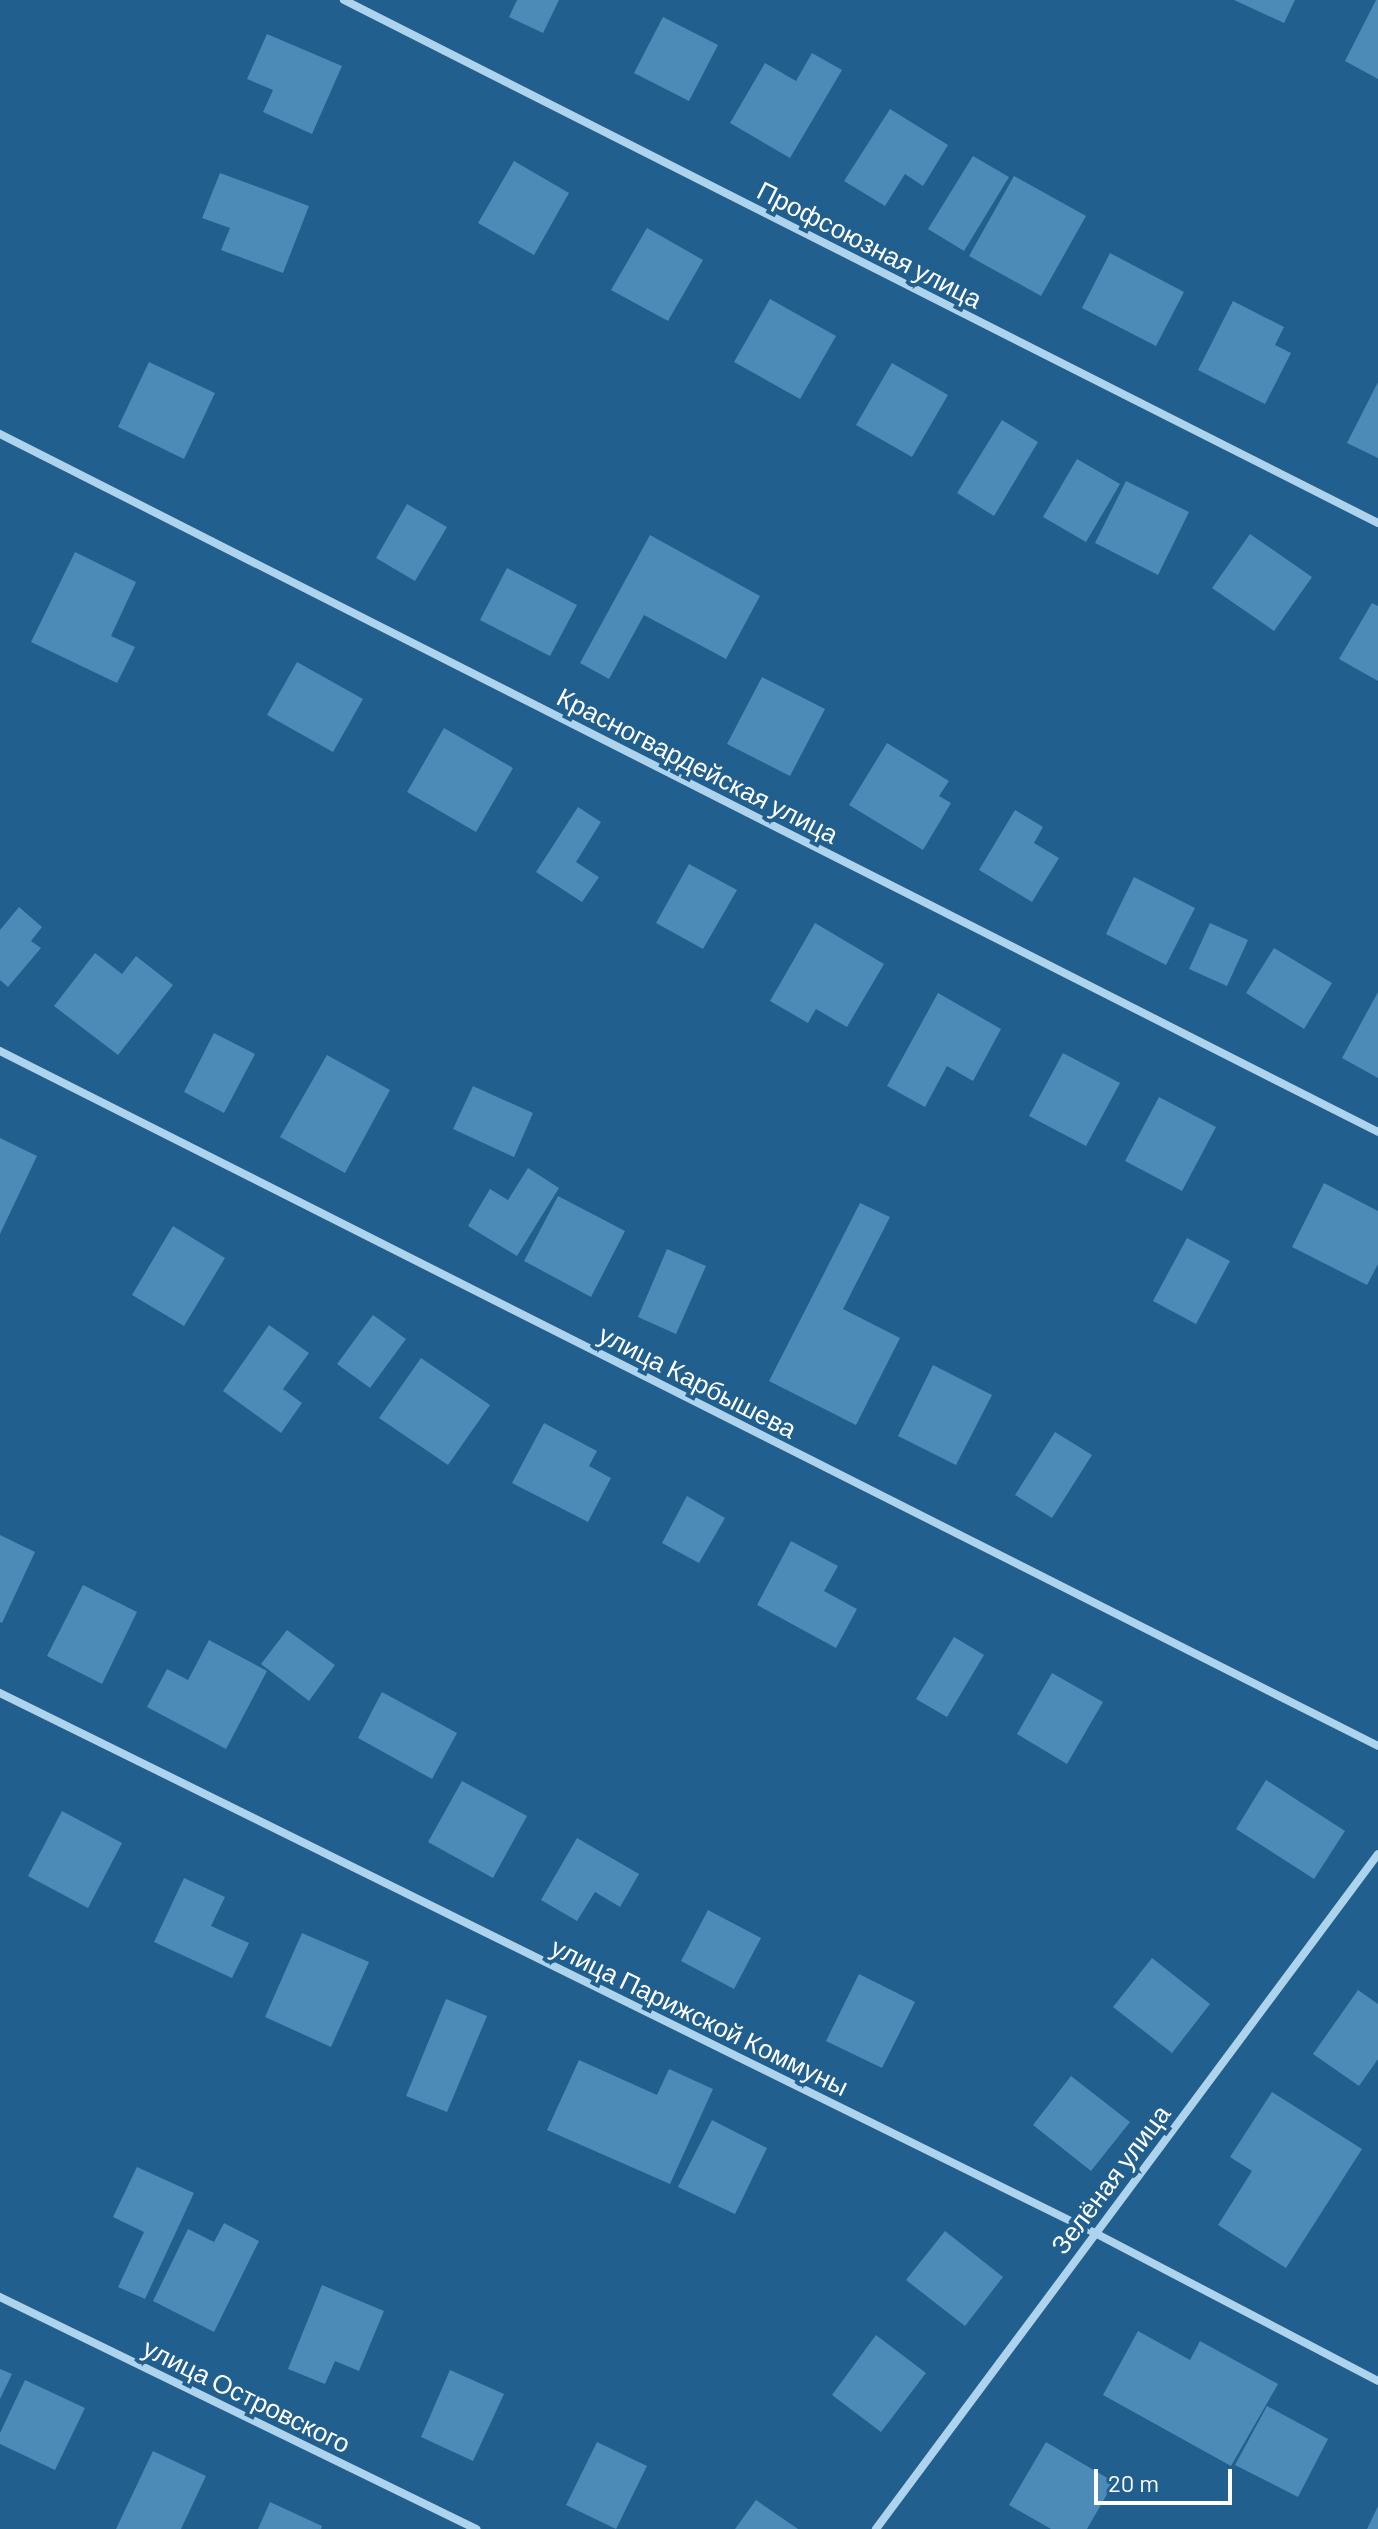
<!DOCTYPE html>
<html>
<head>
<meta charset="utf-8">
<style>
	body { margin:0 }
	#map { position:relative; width:1378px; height:2529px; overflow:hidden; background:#205f8e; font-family:Barlow,sans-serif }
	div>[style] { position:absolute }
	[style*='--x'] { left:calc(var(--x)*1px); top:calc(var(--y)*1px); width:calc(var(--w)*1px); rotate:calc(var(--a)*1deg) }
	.building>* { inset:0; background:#4c8ab7 }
	.minor>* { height:8px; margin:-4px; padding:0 4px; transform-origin:4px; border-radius:4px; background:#aed3ec }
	span { translate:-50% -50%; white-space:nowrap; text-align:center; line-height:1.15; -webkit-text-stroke:8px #205f8e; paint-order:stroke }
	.street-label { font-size:26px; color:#fff }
	.scale { position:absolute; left:1094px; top:2469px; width:138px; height:36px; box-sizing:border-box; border:4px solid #fff; border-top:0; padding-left:10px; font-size:24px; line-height:28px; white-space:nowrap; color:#fff; -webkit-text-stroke:6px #205f8e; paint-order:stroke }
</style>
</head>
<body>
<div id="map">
	<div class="building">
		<div style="clip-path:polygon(517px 0,559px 0,543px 33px,509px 17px)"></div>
		<div style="clip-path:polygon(1234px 0,1295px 0,1284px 23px)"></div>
		<div style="clip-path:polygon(1376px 0,1378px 0,1378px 79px,1345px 61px)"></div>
		<div style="clip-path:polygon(663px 17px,718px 45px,689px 101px,634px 73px)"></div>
		<div style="clip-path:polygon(267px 34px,342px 66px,312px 134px,263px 112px,273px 90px,247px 79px)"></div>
		<div style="clip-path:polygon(812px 53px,842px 70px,790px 158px,730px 123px,765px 63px,796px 81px)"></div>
		<div style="clip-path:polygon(890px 109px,948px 145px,923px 186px,905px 174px,885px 206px,844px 181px)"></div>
		<div style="clip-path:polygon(973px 156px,1009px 177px,964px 251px,928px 229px)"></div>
		<div style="clip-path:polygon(514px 161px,569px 193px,534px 255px,478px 223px)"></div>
		<div style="clip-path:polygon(220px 173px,309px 206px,283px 273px,221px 250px,230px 228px,202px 218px)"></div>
		<div style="clip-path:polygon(1014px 176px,1086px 216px,1041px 296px,969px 256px)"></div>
		<div style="clip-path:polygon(647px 228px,703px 260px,668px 321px,611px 290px)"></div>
		<div style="clip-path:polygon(1110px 253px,1184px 292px,1156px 346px,1082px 308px)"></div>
		<div style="clip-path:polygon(770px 299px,836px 336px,800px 399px,734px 362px)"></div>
		<div style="clip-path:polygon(1233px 301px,1284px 327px,1275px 345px,1291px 353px,1265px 404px,1198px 370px)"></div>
		<div style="clip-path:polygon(149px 362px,215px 393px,184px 459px,118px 427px)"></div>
		<div style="clip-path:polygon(892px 363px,948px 395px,912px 457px,856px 425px)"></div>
		<div style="clip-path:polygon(1378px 382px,1378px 458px,1347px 443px)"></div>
		<div style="clip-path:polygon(1002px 420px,1038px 442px,994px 516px,957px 493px)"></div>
		<div style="clip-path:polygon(1077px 459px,1120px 484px,1086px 542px,1043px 517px)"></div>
		<div style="clip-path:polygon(1126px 481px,1189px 512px,1158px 575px,1095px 543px)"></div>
		<div style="clip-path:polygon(407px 504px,447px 527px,415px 581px,376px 558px)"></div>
		<div style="clip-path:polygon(1250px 534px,1312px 577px,1274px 631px,1212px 588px)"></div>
		<div style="clip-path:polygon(650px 535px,760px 596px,726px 659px,644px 615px,609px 679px,580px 663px)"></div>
		<div style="clip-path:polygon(75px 552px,136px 582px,111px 636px,135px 647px,117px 683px,31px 642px)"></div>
		<div style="clip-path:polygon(507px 568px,577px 605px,550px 656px,480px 620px)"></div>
		<div style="clip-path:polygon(1372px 603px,1378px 606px,1378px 681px,1339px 659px)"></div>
		<div style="clip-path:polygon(297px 662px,363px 699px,333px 752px,267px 715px)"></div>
		<div style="clip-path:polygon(762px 677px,825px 709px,790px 776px,727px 744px)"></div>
		<div style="clip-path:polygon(444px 728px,513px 768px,476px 832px,407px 792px)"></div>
		<div style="clip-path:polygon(887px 743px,949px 781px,939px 796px,951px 803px,923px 850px,849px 805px)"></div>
		<div style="clip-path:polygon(578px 807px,601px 822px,576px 862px,599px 877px,582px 902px,536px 872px)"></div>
		<div style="clip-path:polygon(1015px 810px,1043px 827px,1034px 843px,1059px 858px,1032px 902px,979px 870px)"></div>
		<div style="clip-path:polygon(689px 864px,737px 890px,703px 949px,656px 923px)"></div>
		<div style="clip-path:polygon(1134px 877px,1195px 908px,1166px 965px,1106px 934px)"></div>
		<div style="clip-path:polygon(19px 907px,42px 927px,31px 941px,41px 948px,8px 987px,0 980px,0 930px)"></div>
		<div style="clip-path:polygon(815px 923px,884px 964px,847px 1027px,816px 1009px,808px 1023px,770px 1001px)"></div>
		<div style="clip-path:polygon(1210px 923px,1248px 940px,1227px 986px,1189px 969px)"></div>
		<div style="clip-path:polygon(1274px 948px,1332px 983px,1304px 1029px,1246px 993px)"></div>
		<div style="clip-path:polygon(95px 953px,122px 974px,136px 956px,173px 985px,118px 1055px,54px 1006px)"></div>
		<div style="clip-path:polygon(1378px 992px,1378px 1078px,1342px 1058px)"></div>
		<div style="clip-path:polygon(938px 993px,1001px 1029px,973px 1081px,947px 1066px,925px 1107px,887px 1086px)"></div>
		<div style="clip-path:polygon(214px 1033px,255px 1054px,224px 1113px,184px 1092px)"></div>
		<div style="clip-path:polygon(1063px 1053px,1120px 1083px,1086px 1146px,1029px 1116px)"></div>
		<div style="clip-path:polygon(327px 1055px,390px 1090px,345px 1173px,280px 1137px)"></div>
		<div style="clip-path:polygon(473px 1086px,533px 1113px,514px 1157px,453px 1129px)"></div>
		<div style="clip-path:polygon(1159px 1097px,1216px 1127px,1182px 1191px,1125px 1161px)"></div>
		<div style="clip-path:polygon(0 1138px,37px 1156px,0 1234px)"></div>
		<div style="clip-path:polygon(528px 1168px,559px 1188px,517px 1256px,468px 1226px,490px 1189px,508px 1200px)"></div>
		<div style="clip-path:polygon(1324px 1183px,1378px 1211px,1378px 1264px,1367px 1285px,1292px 1247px)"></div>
		<div style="clip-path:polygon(558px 1196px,625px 1231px,591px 1297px,524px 1261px)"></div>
		<div style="clip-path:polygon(860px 1203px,890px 1217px,843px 1309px,900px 1338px,856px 1425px,769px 1381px)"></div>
		<div style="clip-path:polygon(173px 1226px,225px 1258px,184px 1326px,132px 1295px)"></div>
		<div style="clip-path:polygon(1187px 1238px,1230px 1261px,1196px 1324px,1153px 1301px)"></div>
		<div style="clip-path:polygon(667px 1249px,706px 1266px,676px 1334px,638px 1317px)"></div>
		<div style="clip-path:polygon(373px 1315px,406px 1339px,370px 1388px,337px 1364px)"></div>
		<div style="clip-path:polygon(269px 1325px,309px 1353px,283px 1389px,302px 1403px,281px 1433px,223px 1391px)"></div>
		<div style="clip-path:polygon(421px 1358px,490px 1405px,448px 1465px,379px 1418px)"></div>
		<div style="clip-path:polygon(933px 1365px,992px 1395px,956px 1465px,898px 1436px)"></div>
		<div style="clip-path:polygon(544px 1423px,597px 1451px,589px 1466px,611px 1478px,588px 1522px,512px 1483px)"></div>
		<div style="clip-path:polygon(1055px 1432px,1092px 1455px,1052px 1518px,1015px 1495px)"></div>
		<div style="clip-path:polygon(687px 1496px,725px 1518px,699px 1563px,662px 1543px)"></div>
		<div style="clip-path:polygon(0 1535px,35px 1552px,2px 1623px,0 1622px)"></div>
		<div style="clip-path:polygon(791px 1541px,838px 1566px,824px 1591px,857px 1609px,836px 1648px,757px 1605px)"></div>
		<div style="clip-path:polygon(83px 1585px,137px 1612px,102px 1684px,47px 1656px)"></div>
		<div style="clip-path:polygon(287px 1630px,335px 1665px,309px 1701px,261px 1664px)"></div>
		<div style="clip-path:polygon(954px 1637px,984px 1655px,947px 1717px,916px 1699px)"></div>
		<div style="clip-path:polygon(209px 1640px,267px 1671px,226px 1749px,147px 1707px,167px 1669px,188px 1680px)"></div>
		<div style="clip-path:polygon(1052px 1673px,1103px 1702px,1067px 1764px,1017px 1734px)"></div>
		<div style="clip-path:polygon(382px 1692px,457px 1733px,432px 1779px,358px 1738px)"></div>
		<div style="clip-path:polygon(1266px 1780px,1345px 1831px,1314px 1879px,1236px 1829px)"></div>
		<div style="clip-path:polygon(462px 1781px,527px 1816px,493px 1878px,428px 1842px)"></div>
		<div style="clip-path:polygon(62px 1811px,122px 1843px,88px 1908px,28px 1876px)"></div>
		<div style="clip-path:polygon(577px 1838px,639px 1874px,620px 1907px,595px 1892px,577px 1921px,541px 1900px)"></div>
		<div style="clip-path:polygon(184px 1878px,225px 1897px,211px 1926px,249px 1943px,232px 1978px,154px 1942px)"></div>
		<div style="clip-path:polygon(708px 1910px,761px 1938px,734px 1989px,681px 1961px)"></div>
		<div style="clip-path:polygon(302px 1933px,369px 1962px,331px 2047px,265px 2017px)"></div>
		<div style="clip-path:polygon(1152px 1958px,1210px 2004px,1172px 2053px,1113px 2007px)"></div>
		<div style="clip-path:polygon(859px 1974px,915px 2002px,882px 2068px,826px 2041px)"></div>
		<div style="clip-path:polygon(1358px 1990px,1378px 2004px,1378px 2059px,1359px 2086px,1313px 2054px)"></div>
		<div style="clip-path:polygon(446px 1999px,487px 2016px,447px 2112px,406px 2096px)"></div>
		<div style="clip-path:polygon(579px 2060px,657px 2095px,669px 2069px,713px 2089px,670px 2184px,547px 2130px)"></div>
		<div style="clip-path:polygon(1071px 2076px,1130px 2122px,1091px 2171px,1033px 2125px)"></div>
		<div style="clip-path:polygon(1272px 2092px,1362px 2149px,1286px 2268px,1218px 2225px,1252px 2171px,1230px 2157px)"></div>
		<div style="clip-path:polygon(712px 2120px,767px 2148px,735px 2214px,678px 2187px)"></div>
		<div style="clip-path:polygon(137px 2167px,194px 2193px,145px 2299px,118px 2287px,144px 2232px,113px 2217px)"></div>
		<div style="clip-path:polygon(224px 2223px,259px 2241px,214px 2332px,153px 2301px,188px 2229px,214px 2242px)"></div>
		<div style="clip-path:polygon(945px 2231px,1003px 2277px,965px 2326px,906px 2280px)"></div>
		<div style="clip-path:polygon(322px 2285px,384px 2311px,359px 2371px,335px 2361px,325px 2384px,288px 2369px)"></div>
		<div style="clip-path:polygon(1138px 2331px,1190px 2360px,1200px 2341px,1278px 2384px,1231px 2466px,1103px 2395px)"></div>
		<div style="clip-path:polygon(876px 2335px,926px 2373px,881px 2432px,832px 2395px)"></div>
		<div style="clip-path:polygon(0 2369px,12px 2374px,0 2399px)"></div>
		<div style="clip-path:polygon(450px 2370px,504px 2394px,473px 2461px,421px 2437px)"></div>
		<div style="clip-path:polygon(25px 2380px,85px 2408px,55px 2470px,0 2444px,0 2433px)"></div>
		<div style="clip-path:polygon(1267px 2406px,1328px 2439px,1298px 2497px,1235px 2465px)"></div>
		<div style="clip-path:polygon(597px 2442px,647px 2466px,616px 2529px,566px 2505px)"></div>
		<div style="clip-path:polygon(1046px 2442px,1114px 2482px,1087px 2529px,1051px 2529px,1009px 2505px)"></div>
		<div style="clip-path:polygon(153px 2451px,206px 2476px,181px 2529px,116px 2529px)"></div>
		<div style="clip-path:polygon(756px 2500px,798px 2529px,735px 2529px)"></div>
		<div style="clip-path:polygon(270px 2502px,322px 2526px,321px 2529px,258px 2529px)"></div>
		<div style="clip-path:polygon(1378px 2506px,1378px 2529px,1367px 2529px)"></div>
	</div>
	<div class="minor">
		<div style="--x:344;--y:0;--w:1159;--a:26.83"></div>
		<div style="--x:0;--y:434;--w:1545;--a:26.86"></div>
		<div style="--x:0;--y:1051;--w:1543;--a:26.76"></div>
		<div style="--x:0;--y:1693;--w:1221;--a:26.25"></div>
		<div style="--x:1095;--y:2233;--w:319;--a:27.6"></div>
		<div style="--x:0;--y:2297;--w:530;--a:25.98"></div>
		<div style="--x:876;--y:2529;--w:841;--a:-53.36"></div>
	</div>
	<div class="street-label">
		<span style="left:870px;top:244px;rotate:27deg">Профсоюзная улица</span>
		<span style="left:698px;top:765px;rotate:27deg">Красногвардейская улица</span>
		<span style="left:698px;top:1381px;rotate:27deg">улица Карбышева</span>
		<span style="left:700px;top:2016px;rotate:26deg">улица Парижской Коммуны</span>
		<span style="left:1110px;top:2179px;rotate:-53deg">Зелёная улица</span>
		<span style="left:247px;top:2395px;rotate:26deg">улица Островского</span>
	</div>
	<div class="scale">20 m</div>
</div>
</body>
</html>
